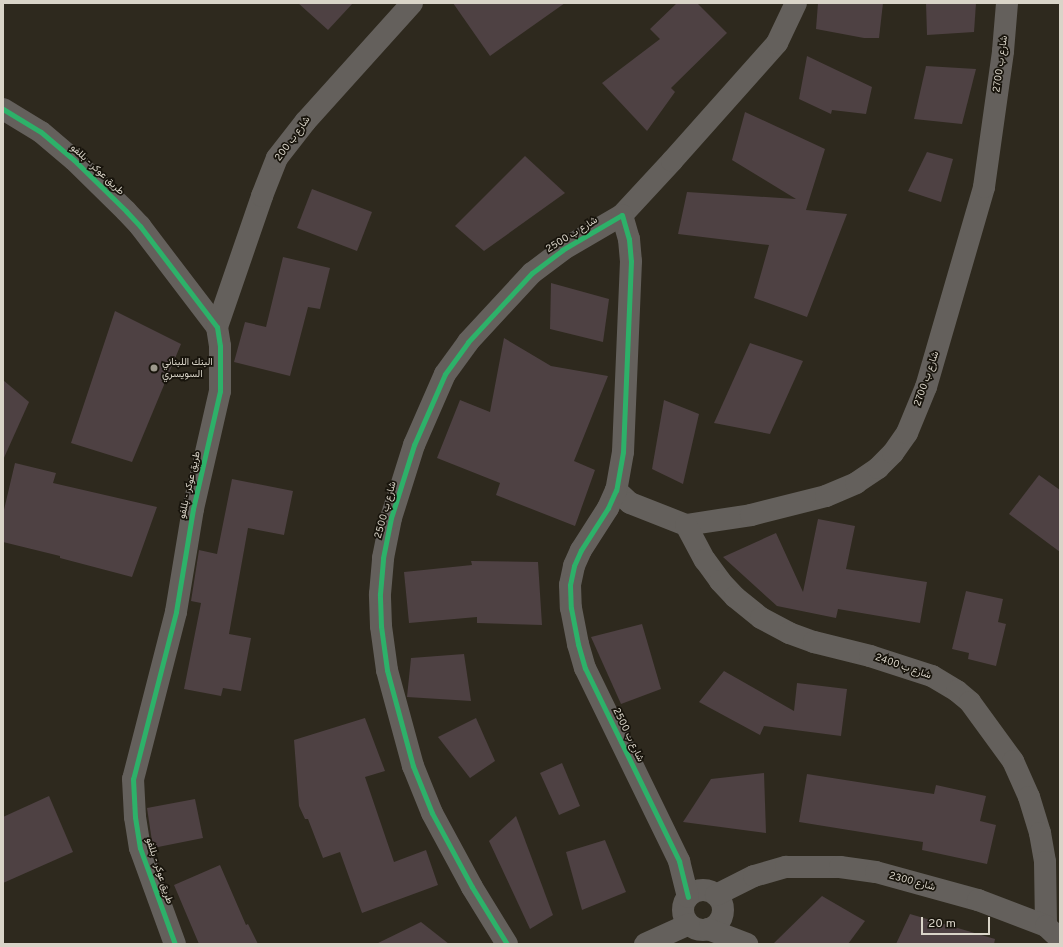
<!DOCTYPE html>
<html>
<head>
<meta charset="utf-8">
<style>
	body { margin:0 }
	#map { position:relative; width:1063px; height:947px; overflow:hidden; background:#2e291e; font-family:Overpass,Vazirmatn,sans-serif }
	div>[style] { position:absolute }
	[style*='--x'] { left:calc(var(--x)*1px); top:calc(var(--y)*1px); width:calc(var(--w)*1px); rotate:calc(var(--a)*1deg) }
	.building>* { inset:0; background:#4e4143 }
	.minor>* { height:22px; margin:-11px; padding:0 11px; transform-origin:11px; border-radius:11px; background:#64605c }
	.minor>.ring { margin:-11px; padding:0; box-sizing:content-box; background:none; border:22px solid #64605c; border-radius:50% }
	.cycleway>* { height:5px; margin:-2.5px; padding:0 2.5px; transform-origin:2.5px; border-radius:2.5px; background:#2db169 }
	.dots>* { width:11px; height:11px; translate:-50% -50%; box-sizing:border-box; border:2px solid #18140c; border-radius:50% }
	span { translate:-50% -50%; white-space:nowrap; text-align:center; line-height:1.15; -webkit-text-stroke:3.5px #18140c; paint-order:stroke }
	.street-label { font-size:10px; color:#d9d4c8 }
	.poi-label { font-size:10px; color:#d9d4c8 }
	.left { translate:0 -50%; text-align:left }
	.frame { position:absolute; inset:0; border:4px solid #d9d4c8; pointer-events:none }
	.scale { position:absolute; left:921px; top:917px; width:69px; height:18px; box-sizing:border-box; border:2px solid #d9d4c8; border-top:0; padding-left:5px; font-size:12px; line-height:14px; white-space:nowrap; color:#d9d4c8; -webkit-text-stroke:3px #18140c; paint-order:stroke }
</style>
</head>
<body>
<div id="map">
	<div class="building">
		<div style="clip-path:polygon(298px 3px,353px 3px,328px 30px)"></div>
		<div style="clip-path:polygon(453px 3px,565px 3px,490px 56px)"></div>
		<div style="clip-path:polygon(677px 3px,697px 3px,727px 33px,671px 88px,675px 92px,647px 131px,602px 83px,660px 39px,650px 29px)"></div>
		<div style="clip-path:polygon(818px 3px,883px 3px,879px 38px,864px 38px,816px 29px)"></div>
		<div style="clip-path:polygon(926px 3px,976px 3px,974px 32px,927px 35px)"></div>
		<div style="clip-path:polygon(807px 56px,872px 87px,866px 114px,832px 110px,831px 114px,799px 99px)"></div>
		<div style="clip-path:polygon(926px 66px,976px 69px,962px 124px,914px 119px)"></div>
		<div style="clip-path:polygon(745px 112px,825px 149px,806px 210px,847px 214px,807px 317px,754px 298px,769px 245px,678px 234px,687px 192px,796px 199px,732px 160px)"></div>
		<div style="clip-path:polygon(927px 152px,953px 159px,941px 202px,908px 191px)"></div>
		<div style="clip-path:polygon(525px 156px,565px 193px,484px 251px,455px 226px)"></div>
		<div style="clip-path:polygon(312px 189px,372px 212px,357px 251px,297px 228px)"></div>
		<div style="clip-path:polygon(283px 257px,330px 268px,320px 309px,308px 307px,290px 376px,234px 362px,245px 322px,266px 327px)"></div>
		<div style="clip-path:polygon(551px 283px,609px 299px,603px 342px,550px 329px)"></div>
		<div style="clip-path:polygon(115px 311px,181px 344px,132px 462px,71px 443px)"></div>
		<div style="clip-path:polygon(504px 338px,551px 366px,608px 376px,574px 461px,595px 470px,575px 526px,496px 495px,500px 483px,437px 458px,460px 400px,490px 412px)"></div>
		<div style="clip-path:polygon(750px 343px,803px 361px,770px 434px,714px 423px)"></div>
		<div style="clip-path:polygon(3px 380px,29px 402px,3px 460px)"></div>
		<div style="clip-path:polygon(664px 400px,699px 414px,683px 484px,652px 469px)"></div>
		<div style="clip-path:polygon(15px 463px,56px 473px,53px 483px,157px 507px,132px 577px,60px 558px,60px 556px,3px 542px,3px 514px)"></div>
		<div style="clip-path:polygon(1039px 475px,1060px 490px,1060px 552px,1009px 514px)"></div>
		<div style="clip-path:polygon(232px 479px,293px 491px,284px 535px,248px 528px,229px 634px,251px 638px,241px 691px,223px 688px,221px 696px,184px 689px,201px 603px,191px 601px,199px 550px,217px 554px)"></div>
		<div style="clip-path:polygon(818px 519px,855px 526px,846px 569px,927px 582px,920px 623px,838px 609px,836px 618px,777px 606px,723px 557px,776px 533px,803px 592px)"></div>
		<div style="clip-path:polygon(471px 561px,538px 562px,542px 625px,477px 623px,477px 617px,409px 623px,404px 572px,472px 565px)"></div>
		<div style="clip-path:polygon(966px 591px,1003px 599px,998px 622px,1006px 624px,996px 666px,968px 659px,969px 653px,952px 649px)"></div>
		<div style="clip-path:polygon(642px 624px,661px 689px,621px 704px,591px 637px)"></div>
		<div style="clip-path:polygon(464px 654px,471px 701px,407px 697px,411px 658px)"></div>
		<div style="clip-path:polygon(724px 671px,794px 711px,797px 683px,847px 689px,841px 736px,764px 726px,760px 735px,699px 702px)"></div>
		<div style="clip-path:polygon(365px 718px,385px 771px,365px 777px,394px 862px,426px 850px,438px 885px,362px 913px,340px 852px,323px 858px,308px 819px,305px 819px,299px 806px,294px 740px)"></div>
		<div style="clip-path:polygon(476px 718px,495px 761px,470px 778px,438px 737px)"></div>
		<div style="clip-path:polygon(562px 763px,580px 806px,559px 815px,540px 773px)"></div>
		<div style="clip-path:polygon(764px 773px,766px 833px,683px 822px,711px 779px)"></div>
		<div style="clip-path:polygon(807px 774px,934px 794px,936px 785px,986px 796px,980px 821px,996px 825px,987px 864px,922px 850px,923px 842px,799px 822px)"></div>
		<div style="clip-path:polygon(49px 796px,73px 852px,3px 883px,3px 817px)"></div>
		<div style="clip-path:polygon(195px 799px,203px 838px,153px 848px,147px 808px)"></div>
		<div style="clip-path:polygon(516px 816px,553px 915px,530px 929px,489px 841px)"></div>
		<div style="clip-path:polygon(605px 840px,626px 892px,582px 910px,566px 852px)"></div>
		<div style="clip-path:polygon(220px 865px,246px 925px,248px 924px,258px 944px,199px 944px,174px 885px)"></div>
		<div style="clip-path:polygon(822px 896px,865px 921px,848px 944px,773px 944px)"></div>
		<div style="clip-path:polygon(910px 914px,995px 939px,994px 944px,896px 944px)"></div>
		<div style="clip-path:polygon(421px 922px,449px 944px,376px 944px)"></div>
	</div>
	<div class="minor">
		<div style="--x:3;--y:109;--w:44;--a:31.2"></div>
		<div style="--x:41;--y:132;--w:43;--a:40.3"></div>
		<div style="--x:74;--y:160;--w:73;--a:44.4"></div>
		<div style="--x:126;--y:211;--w:21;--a:47"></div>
		<div style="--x:140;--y:226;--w:127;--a:52.7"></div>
		<div style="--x:217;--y:327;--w:19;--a:81"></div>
		<div style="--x:220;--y:346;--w:45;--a:90"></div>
		<div style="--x:220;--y:391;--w:121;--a:102.9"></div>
		<div style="--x:193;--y:509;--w:104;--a:99.4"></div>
		<div style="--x:176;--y:612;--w:172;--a:104.4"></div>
		<div style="--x:133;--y:779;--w:38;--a:87"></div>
		<div style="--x:135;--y:817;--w:31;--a:81"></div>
		<div style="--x:140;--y:848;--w:102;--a:70"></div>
		<div style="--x:622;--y:215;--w:74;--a:-47.2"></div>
		<div style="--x:672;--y:161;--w:158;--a:-48.3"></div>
		<div style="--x:777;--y:43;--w:44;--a:-64.6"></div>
		<div style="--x:217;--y:327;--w:139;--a:-71"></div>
		<div style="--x:262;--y:196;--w:41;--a:-68.5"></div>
		<div style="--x:277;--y:158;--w:46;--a:-52.1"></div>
		<div style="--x:305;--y:122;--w:160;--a:-48"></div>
		<div style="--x:616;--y:490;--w:19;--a:43"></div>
		<div style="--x:630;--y:503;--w:60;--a:21.4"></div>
		<div style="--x:686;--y:525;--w:66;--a:-8.7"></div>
		<div style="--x:751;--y:515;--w:77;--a:-14.2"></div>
		<div style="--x:826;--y:496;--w:33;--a:-23"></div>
		<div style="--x:856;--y:483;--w:27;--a:-34"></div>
		<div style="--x:878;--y:468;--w:21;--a:-45"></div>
		<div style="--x:893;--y:453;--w:24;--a:-55"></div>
		<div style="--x:907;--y:433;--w:50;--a:-67.6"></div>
		<div style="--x:926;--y:387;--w:208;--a:-73.8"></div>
		<div style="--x:984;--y:187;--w:137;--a:-82"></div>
		<div style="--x:1003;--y:51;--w:48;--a:-85.2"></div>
		<div style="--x:686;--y:525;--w:40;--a:62"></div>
		<div style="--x:705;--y:560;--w:26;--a:54"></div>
		<div style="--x:720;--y:581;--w:22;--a:47"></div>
		<div style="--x:735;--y:597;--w:33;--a:39"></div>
		<div style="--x:761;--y:618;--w:32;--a:28"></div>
		<div style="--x:789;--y:633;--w:27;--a:20"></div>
		<div style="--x:814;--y:642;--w:58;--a:14"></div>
		<div style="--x:870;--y:656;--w:65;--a:17.9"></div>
		<div style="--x:932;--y:676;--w:29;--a:31"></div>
		<div style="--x:957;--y:691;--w:17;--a:40"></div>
		<div style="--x:970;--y:702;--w:73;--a:53.9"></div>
		<div style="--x:1013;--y:761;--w:39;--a:66"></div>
		<div style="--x:1029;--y:797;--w:38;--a:73"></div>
		<div style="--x:1040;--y:833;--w:29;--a:80"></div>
		<div style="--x:1045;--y:862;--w:64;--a:89.1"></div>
		<div class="ring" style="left:683px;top:890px;width:18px;height:18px"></div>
		<div style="--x:716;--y:895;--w:42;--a:-26.6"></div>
		<div style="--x:754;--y:876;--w:33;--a:-16"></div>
		<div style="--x:786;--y:867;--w:54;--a:0"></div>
		<div style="--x:840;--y:867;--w:36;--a:8"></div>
		<div style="--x:876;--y:872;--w:106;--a:15.4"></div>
		<div style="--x:978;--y:900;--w:73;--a:20.9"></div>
		<div style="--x:1046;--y:926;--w:19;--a:43"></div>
		<div style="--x:708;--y:929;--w:42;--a:21"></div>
		<div style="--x:507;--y:944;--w:67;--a:-121.6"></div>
		<div style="--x:472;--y:887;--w:84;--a:-118.4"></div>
		<div style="--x:432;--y:813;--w:51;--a:-112"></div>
		<div style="--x:413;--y:766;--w:99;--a:-105.2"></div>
		<div style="--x:387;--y:670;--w:44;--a:-97.8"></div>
		<div style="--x:381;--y:626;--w:32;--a:-92"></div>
		<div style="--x:380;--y:594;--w:36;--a:-85"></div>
		<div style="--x:383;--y:558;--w:41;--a:-78.7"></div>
		<div style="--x:391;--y:518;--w:77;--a:-72.5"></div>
		<div style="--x:414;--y:445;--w:77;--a:-66.4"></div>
		<div style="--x:445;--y:374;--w:39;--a:-54"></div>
		<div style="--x:468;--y:342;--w:94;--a:-47.2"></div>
		<div style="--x:532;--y:273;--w:38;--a:-37"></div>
		<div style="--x:562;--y:250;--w:69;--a:-30.3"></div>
		<div style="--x:622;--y:215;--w:25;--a:74"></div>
		<div style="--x:629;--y:239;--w:22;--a:85"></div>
		<div style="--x:631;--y:261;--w:191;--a:92.4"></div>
		<div style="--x:623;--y:452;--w:39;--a:100"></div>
		<div style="--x:616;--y:490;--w:20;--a:114"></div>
		<div style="--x:608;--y:508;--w:50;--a:122.7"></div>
		<div style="--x:581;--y:550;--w:17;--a:114"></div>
		<div style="--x:574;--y:566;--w:19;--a:102"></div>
		<div style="--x:570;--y:585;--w:23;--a:88"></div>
		<div style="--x:571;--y:608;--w:37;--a:79"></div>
		<div style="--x:578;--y:644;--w:25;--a:74"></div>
		<div style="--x:585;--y:668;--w:215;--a:64"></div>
		<div style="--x:679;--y:861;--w:37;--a:76"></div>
		<div style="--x:645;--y:944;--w:48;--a:-24.4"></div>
	</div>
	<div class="cycleway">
		<div style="--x:3;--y:109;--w:44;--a:31.2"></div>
		<div style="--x:41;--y:132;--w:43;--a:40.3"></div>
		<div style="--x:74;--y:160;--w:73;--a:44.4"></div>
		<div style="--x:126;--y:211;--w:21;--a:47"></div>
		<div style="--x:140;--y:226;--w:127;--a:52.7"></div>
		<div style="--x:217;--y:327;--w:19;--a:81"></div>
		<div style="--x:220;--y:346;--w:45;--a:90"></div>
		<div style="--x:220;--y:391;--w:121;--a:102.9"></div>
		<div style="--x:193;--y:509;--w:104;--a:99.4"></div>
		<div style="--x:176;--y:612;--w:172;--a:104.4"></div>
		<div style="--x:133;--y:779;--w:38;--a:87"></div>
		<div style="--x:135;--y:817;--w:31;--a:81"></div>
		<div style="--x:140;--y:848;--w:102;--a:70"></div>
		<div style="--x:507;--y:944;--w:67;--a:-121.6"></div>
		<div style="--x:472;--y:887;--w:84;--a:-118.4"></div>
		<div style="--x:432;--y:813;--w:51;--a:-112"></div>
		<div style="--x:413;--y:766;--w:99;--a:-105.2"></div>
		<div style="--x:387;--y:670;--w:44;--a:-97.8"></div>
		<div style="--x:381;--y:626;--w:32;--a:-92"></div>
		<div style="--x:380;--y:594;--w:36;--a:-85"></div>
		<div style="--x:383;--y:558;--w:41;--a:-78.7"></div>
		<div style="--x:391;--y:518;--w:77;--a:-72.5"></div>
		<div style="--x:414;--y:445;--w:77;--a:-66.4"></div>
		<div style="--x:445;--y:374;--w:39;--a:-54"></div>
		<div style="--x:468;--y:342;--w:94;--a:-47.2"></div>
		<div style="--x:532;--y:273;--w:38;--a:-37"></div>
		<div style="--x:562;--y:250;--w:69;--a:-30.3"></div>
		<div style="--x:622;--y:215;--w:25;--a:74"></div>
		<div style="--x:629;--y:239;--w:22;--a:85"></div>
		<div style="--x:631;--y:261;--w:191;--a:92.4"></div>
		<div style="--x:623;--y:452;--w:39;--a:100"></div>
		<div style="--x:616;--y:490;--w:20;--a:114"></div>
		<div style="--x:608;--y:508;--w:50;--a:122.7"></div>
		<div style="--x:581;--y:550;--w:17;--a:114"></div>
		<div style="--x:574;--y:566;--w:19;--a:102"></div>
		<div style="--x:570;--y:585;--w:23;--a:88"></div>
		<div style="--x:571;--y:608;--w:37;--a:79"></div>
		<div style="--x:578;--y:644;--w:25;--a:74"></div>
		<div style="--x:585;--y:668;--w:215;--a:64"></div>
		<div style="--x:679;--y:861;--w:37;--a:76"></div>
	</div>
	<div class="dots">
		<div style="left:154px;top:368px;background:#9d988c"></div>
	</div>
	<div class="street-label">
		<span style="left:1001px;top:64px;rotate:-82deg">شارع ب 2700</span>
		<span style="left:293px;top:139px;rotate:-54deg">شارع ب 200</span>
		<span style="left:97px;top:170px;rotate:43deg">طريق عوكر - بللفو</span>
		<span style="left:572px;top:235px;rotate:-32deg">شارع ب 2500</span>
		<span style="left:927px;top:379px;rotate:-71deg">شارع ب 2700</span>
		<span style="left:190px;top:485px;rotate:-77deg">طريق عوكر - بللفو</span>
		<span style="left:386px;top:510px;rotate:-75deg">شارع ب 2500</span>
		<span style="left:903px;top:667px;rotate:19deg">شارع ب 2400</span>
		<span style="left:628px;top:735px;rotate:64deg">شارع ب 2500</span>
		<span style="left:159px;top:871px;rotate:72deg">طريق عوكر - بللفو</span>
		<span style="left:912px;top:882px;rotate:15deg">شارع 2300</span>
	</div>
	<div class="poi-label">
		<span class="left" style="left:162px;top:368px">البنك اللبناني<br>السويسري</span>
	</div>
	<div class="frame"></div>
	<div class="scale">20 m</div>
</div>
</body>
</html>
